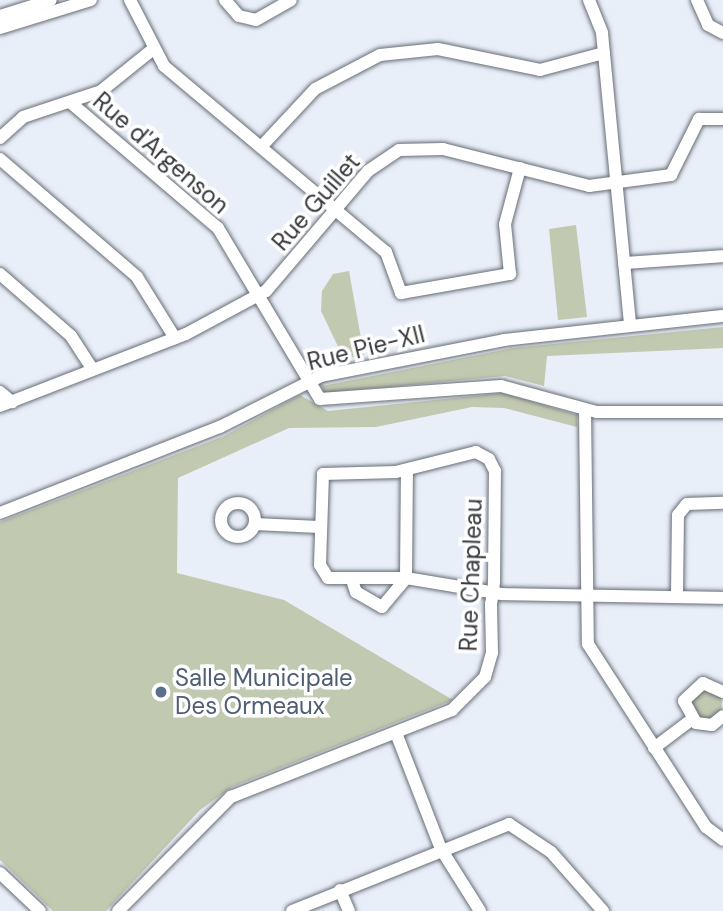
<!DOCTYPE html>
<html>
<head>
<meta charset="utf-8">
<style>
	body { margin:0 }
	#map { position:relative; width:723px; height:911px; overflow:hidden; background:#e9eff9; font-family:"DM Sans",sans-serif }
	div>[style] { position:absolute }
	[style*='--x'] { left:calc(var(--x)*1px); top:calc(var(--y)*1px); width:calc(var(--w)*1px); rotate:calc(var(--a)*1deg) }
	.green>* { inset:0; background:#c2c9b1 }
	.round { border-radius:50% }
	.roads { filter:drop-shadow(0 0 2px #676d75) drop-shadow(0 0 2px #676d75) }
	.minor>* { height:12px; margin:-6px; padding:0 6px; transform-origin:6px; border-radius:6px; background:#fff }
	.minor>.ring { margin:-6px; padding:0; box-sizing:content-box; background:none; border:12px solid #fff; border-radius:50% }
	.dots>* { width:19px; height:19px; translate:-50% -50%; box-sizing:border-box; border:4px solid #fff; border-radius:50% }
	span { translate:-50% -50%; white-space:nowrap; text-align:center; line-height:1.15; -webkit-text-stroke:7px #fff; paint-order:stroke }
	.street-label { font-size:24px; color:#36383c }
	.service-label { font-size:24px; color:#4e5e75 }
	.left { translate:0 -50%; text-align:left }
</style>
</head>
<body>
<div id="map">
	<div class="green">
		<div style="clip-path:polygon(576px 225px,587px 317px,558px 320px,549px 229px)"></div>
		<div style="clip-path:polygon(349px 271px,364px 355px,344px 359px,321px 311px,322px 291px,333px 274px)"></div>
		<div style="clip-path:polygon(723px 327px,723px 348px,547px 356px,544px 386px,505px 376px,324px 393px,322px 386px,512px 348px)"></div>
		<div style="clip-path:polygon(503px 393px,577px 415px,577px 427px,504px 408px,472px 407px,376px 427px,289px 428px,178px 478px,177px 573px,284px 600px,453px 700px,232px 787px,200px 810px,106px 911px,53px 911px,0 860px,0 522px,224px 436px,300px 395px,328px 411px)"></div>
		<div class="round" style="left:690px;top:688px;width:32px;height:32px"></div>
	</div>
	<div class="roads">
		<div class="minor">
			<div style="--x:130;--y:0;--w:74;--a:62.7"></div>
			<div style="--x:164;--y:66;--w:290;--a:40"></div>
			<div style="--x:386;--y:252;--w:44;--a:69.9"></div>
			<div style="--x:401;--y:293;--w:111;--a:-9.9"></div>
			<div style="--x:510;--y:274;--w:50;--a:-95.7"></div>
			<div style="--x:505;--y:224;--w:58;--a:-75"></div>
			<div style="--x:225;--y:0;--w:21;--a:49"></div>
			<div style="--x:239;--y:16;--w:17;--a:13"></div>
			<div style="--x:256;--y:20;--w:40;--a:-29.7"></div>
			<div style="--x:589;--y:0;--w:35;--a:68"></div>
			<div style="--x:602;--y:33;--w:290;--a:84.5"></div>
			<div style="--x:697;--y:0;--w:27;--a:66"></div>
			<div style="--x:708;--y:25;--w:17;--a:28"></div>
			<div style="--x:0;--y:16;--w:53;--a:-17.4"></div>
			<div style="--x:0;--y:28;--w:95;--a:-17.1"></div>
			<div style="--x:71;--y:103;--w:193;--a:40.4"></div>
			<div style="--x:218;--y:228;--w:199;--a:59.2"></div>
			<div style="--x:320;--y:399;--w:181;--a:-4.1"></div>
			<div style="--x:501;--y:386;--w:99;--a:15.2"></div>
			<div style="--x:597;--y:412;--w:126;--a:0"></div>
			<div style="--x:0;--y:138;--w:31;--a:-42"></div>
			<div style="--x:23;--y:117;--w:82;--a:-18.4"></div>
			<div style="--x:101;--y:91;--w:65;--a:-38.8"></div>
			<div style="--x:261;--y:147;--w:79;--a:-47"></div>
			<div style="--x:315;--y:89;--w:73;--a:-27.6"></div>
			<div style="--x:380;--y:55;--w:58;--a:-5.9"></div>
			<div style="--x:438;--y:49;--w:104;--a:11.6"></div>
			<div style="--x:540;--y:70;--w:66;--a:-14.9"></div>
			<div style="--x:0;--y:159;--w:181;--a:40.7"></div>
			<div style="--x:137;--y:277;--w:72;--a:58.1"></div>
			<div style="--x:624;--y:263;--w:99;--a:-4"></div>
			<div style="--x:0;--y:274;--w:94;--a:41.1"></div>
			<div style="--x:71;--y:336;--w:40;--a:57.1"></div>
			<div style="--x:0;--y:392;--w:16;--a:40"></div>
			<div style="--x:0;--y:406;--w:199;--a:-21.2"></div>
			<div style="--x:186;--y:334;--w:91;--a:-28.3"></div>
			<div style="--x:266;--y:291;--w:157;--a:-49.6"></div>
			<div style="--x:368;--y:171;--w:37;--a:-34"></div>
			<div style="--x:399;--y:150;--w:44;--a:-1.3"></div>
			<div style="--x:443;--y:149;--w:151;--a:14.2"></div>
			<div style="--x:589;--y:186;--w:83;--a:-7.6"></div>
			<div style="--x:671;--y:175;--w:63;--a:-63.4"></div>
			<div style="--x:699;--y:119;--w:24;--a:0"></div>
			<div style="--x:585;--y:410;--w:234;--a:89.3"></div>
			<div style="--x:588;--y:644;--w:218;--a:57.2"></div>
			<div style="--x:706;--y:827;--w:21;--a:37"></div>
			<div class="ring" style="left:221px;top:503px;width:22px;height:22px"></div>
			<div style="--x:0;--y:513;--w:236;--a:-21.4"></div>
			<div style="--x:220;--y:427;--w:113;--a:-26.8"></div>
			<div style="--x:321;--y:376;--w:187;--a:-11.1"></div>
			<div style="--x:504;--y:340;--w:220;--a:-6.3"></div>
			<div style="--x:255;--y:524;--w:64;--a:2.7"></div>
			<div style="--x:352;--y:580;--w:13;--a:72"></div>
			<div style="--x:356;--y:592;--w:30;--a:30"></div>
			<div style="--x:382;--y:607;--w:38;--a:-50"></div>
			<div style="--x:406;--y:578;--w:108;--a:-89.5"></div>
			<div style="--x:677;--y:595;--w:80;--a:-89.3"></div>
			<div style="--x:678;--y:515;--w:14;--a:-51"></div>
			<div style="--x:687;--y:504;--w:36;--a:-2"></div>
			<div style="--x:723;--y:692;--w:22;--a:-156"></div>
			<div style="--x:703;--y:683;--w:26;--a:137"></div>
			<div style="--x:684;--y:701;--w:25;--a:61"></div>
			<div style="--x:696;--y:723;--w:16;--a:7"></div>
			<div style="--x:712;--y:725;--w:14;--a:-39"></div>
			<div style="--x:396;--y:733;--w:124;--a:68.8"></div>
			<div style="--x:441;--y:849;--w:73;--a:57.8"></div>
			<div style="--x:654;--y:748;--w:46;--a:-37.1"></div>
			<div style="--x:0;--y:873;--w:55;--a:43.5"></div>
			<div style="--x:340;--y:890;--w:23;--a:67"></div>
			<div style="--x:118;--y:911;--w:161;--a:-45.3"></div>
			<div style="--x:231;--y:797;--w:238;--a:-21.5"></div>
			<div style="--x:452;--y:710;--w:47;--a:-45"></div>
			<div style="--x:485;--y:677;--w:25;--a:-74"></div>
			<div style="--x:492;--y:653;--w:49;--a:-91.2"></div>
			<div style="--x:491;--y:604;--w:11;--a:-80"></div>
			<div style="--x:493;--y:593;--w:11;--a:-85"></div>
			<div style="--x:494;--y:582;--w:111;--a:-89.5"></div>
			<div style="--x:495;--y:471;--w:13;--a:-117"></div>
			<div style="--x:489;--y:459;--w:15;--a:-152"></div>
			<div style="--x:476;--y:452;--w:82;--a:166"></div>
			<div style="--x:396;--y:472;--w:73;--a:178.4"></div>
			<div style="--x:323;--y:474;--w:91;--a:91.9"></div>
			<div style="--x:320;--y:565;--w:15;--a:58"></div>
			<div style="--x:328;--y:578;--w:78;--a:0"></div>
			<div style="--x:406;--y:578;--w:79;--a:9.5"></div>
			<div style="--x:484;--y:591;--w:9;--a:13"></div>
			<div style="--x:493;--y:593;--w:9;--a:6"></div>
			<div style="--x:502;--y:594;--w:221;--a:1"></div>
			<div style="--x:292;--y:911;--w:234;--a:-21.8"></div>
			<div style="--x:509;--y:824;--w:50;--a:33.7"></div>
			<div style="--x:551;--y:852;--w:79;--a:48.6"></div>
		</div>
	</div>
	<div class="dots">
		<div style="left:161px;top:692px;background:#5c6f8a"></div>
	</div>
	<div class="street-label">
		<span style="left:161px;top:153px;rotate:41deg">Rue d'Argenson</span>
		<span style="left:316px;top:202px;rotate:-49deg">Rue Guillet</span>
		<span style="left:366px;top:348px;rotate:-14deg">Rue Pie-XII</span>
		<span style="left:471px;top:575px;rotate:-88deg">Rue Chapleau</span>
	</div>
	<div class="service-label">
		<span class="left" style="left:175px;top:692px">Salle Municipale<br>Des Ormeaux</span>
	</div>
</div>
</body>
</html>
